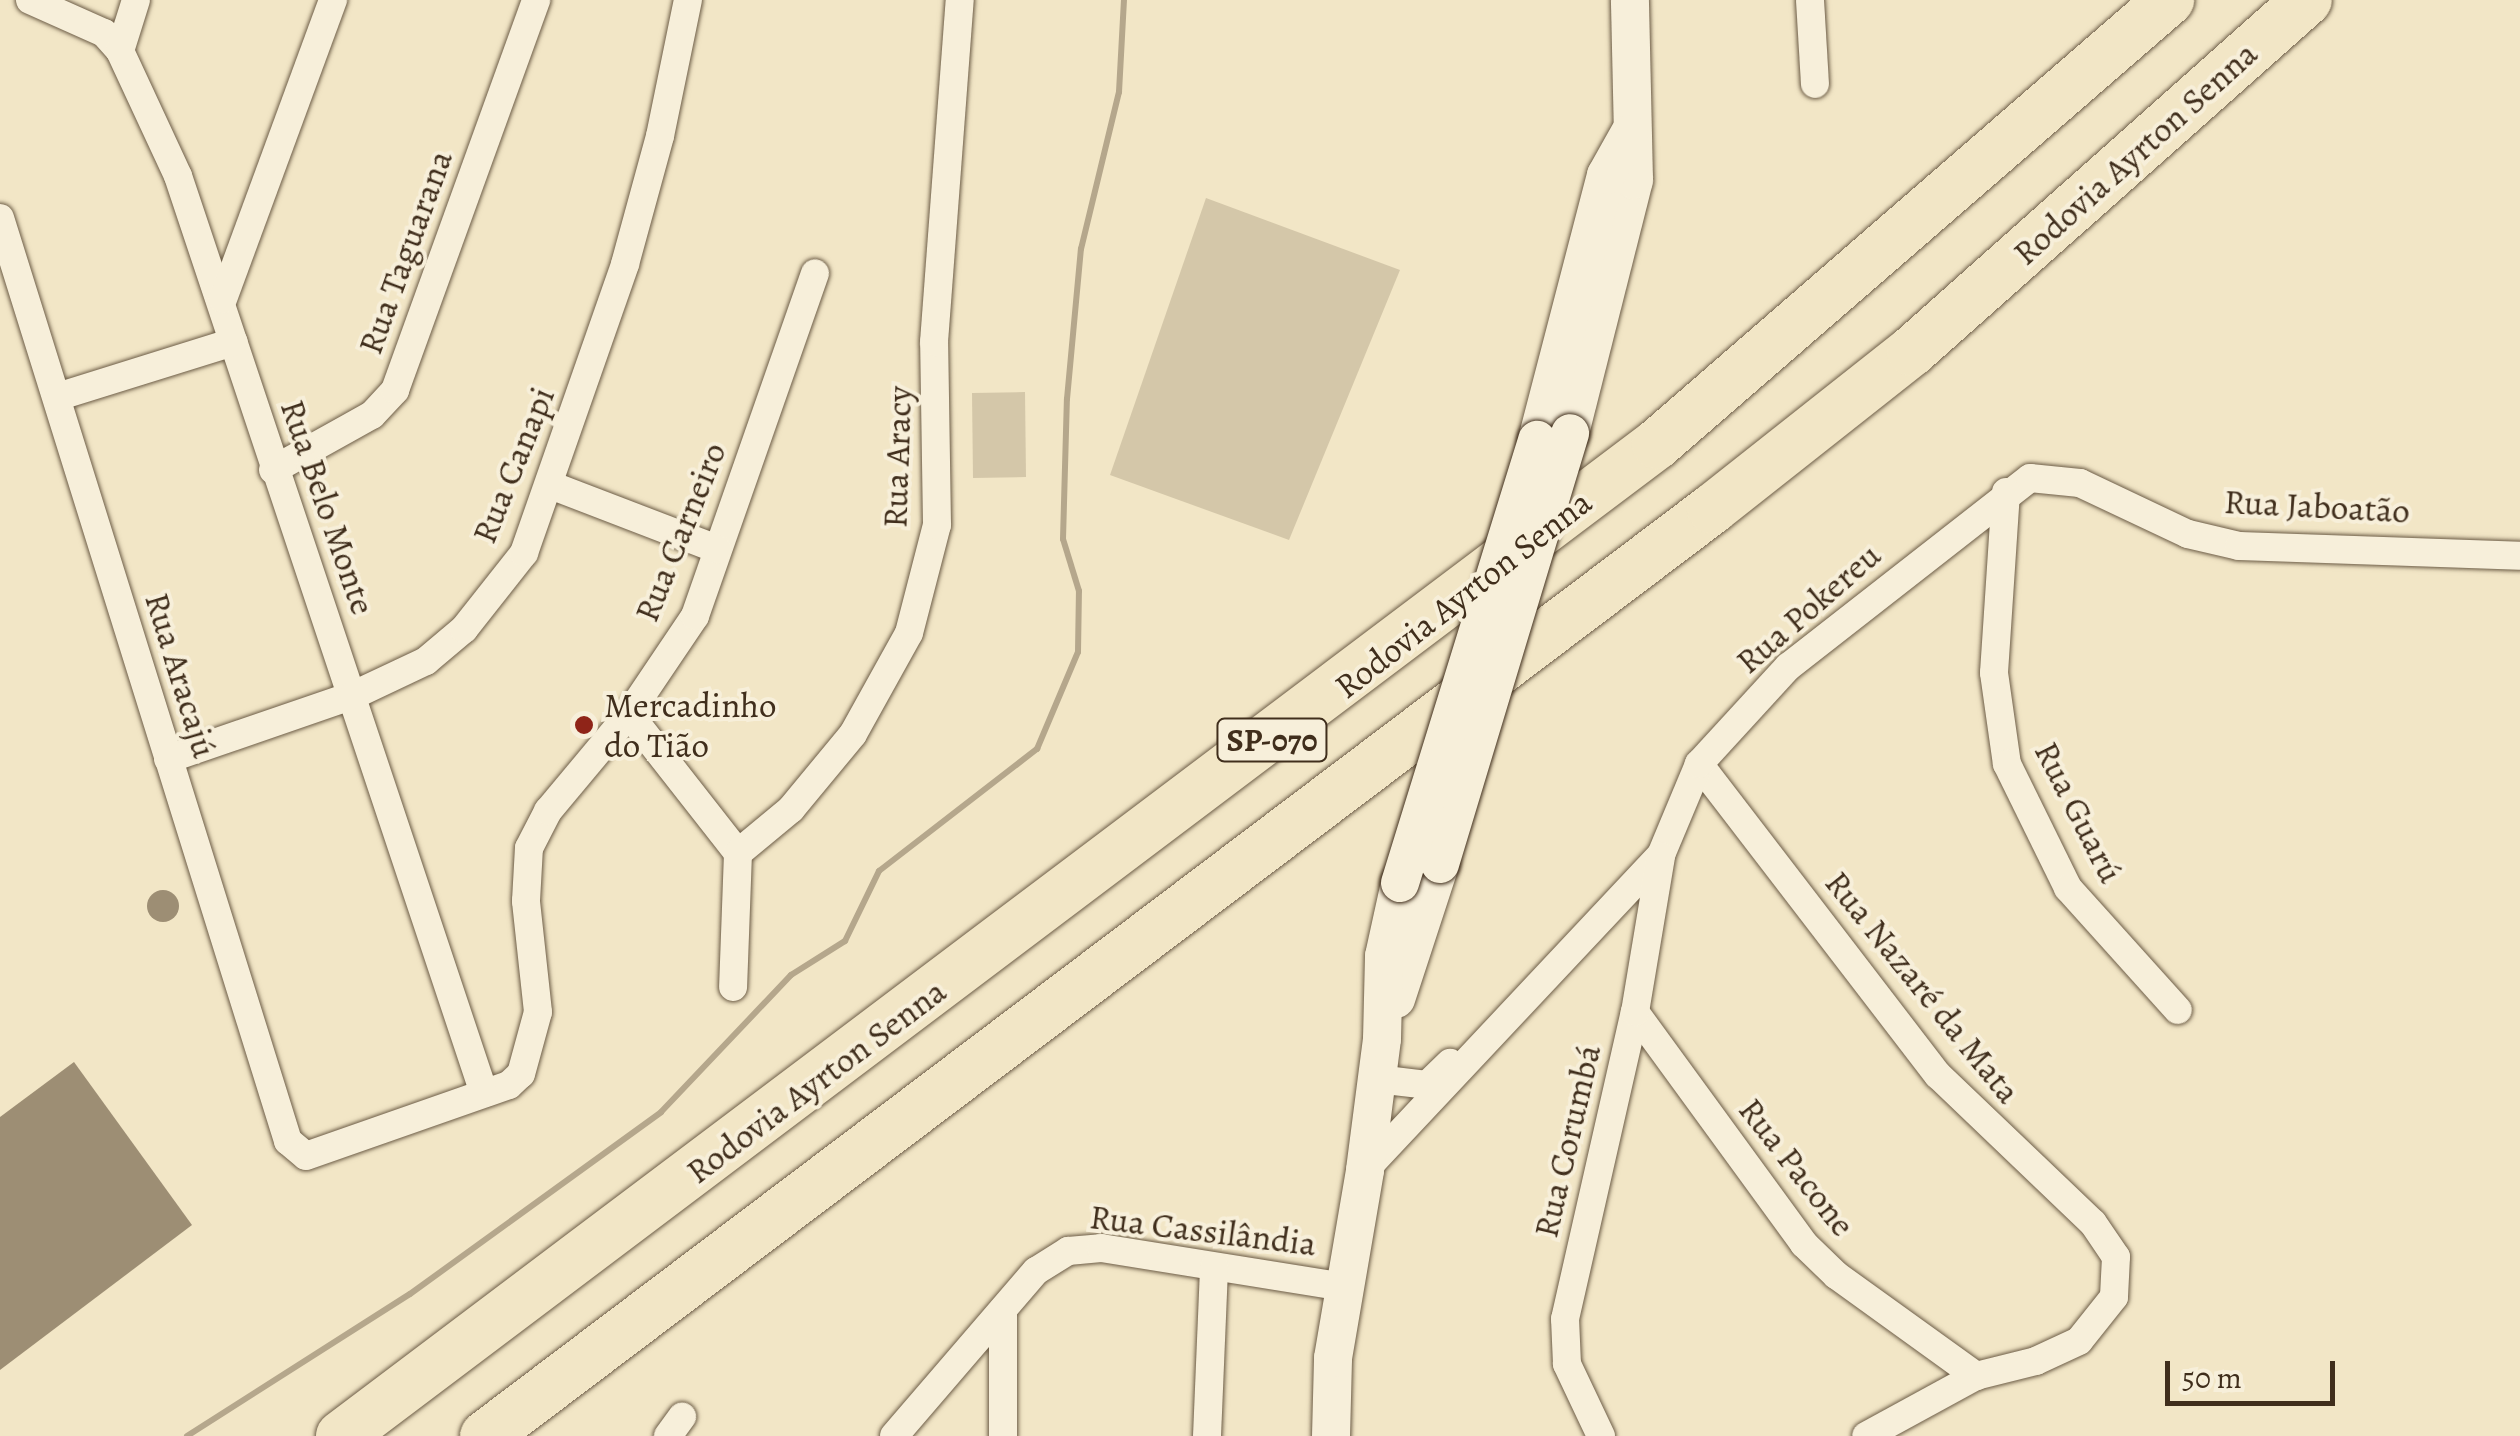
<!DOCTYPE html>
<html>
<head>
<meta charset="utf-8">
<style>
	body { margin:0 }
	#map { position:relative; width:2520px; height:1436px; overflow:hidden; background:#f2e6c6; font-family:Alegreya,serif }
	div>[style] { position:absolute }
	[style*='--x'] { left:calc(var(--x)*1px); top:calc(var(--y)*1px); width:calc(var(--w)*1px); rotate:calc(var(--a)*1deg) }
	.green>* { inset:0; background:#d4c7a9 }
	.stream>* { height:6px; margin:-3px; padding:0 3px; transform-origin:3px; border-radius:3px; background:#b5a78c }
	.building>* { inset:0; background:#9d8e74 }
	.round { border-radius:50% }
	.roads { filter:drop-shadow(0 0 2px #6c5c46) drop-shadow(0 0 2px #6c5c46) }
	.minor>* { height:28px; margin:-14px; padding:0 14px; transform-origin:14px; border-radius:14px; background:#f7efda }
	.secondary>* { height:38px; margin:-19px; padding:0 19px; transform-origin:19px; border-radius:19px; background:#f7efda }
	.motorway>* { height:50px; margin:-25px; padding:0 25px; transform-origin:25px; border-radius:25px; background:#f2e6c6 }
	.bridges { filter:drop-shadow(0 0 2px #402e1c) drop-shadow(0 0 2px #402e1c) }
	.secondary-bridge>* { height:38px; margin:-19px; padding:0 19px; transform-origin:19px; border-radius:19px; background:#f7efda }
	.dots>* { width:28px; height:28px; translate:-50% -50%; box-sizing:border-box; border:5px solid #f7efda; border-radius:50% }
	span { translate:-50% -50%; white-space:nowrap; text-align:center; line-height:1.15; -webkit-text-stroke:8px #f7efda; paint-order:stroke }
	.shield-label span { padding:2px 8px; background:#f7efda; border:2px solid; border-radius:8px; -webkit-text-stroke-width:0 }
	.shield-label { font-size:32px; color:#402e1c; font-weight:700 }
	.street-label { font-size:35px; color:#402e1c }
	.poi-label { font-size:35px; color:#402e1c }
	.left { translate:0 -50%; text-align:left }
	.scale { position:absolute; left:2165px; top:1361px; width:170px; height:45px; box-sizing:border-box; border:5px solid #402e1c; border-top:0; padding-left:12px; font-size:30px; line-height:35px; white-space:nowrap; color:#402e1c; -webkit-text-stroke:8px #f7efda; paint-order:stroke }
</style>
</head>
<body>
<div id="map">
	<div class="green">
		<div style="clip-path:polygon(1206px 198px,1400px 270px,1289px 540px,1110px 475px)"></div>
		<div style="clip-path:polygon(1025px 392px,1026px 477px,973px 478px,972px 393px)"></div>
	</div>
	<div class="stream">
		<div style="--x:187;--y:1436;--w:264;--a:-32.5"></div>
		<div style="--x:410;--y:1294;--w:310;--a:-35.9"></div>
		<div style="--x:661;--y:1112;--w:189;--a:-46.5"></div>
		<div style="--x:791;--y:975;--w:64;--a:-32.2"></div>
		<div style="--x:845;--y:941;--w:78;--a:-64.1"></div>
		<div style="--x:879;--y:871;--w:200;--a:-37.7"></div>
		<div style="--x:1037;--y:749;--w:105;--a:-67.1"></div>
		<div style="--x:1078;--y:652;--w:61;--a:-89.1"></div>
		<div style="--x:1079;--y:591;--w:54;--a:-107.1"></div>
		<div style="--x:1063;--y:539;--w:140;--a:-88.4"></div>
		<div style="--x:1067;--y:399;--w:151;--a:-84.7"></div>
		<div style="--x:1081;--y:249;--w:162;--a:-76.4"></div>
		<div style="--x:1119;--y:92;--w:92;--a:-86.9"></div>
	</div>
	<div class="building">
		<div class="round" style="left:147px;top:890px;width:32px;height:32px"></div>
		<div style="clip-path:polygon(74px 1062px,192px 1225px,0 1370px,0 1117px)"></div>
	</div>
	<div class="roads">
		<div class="minor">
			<div style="--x:30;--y:0;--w:81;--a:24"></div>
			<div style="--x:104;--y:33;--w:24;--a:48"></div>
			<div style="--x:120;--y:51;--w:138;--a:65.1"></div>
			<div style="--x:178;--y:176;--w:967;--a:71.55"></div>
			<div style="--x:1810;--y:0;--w:84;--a:86.6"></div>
			<div style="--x:120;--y:51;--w:53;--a:-72.6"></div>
			<div style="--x:0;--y:218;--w:967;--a:72.67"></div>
			<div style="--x:288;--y:1141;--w:23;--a:40"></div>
			<div style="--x:306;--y:1156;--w:215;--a:-19.3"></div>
			<div style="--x:509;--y:1085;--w:16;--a:-43"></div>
			<div style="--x:521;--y:1074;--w:64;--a:-74.7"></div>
			<div style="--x:538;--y:1012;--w:112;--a:-96.2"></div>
			<div style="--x:526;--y:901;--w:53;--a:-86.8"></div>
			<div style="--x:529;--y:848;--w:42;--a:-62.8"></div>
			<div style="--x:548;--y:811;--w:126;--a:-50.1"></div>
			<div style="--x:629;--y:714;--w:118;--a:-56"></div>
			<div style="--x:695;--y:616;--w:363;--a:-70.7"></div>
			<div style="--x:223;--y:299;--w:319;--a:-69.8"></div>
			<div style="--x:57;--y:397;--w:185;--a:-17.3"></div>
			<div style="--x:273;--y:470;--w:113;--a:-29.1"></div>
			<div style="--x:372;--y:415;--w:34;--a:-47"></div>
			<div style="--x:395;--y:390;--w:415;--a:-70.1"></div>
			<div style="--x:553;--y:486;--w:176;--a:21"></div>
			<div style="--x:2006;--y:492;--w:181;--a:93.8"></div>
			<div style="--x:1994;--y:673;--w:92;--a:81.9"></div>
			<div style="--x:2007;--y:764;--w:138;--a:63.8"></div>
			<div style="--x:2068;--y:888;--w:164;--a:48"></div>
			<div style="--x:629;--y:714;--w:177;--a:51.9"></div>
			<div style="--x:738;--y:853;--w:134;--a:92.1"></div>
			<div style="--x:168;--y:759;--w:197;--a:-19"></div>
			<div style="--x:354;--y:695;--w:80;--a:-25.3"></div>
			<div style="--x:426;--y:661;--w:50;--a:-40.1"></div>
			<div style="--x:464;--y:629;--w:97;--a:-51.7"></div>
			<div style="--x:524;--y:553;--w:306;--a:-70.7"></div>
			<div style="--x:625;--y:264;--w:133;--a:-74.7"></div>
			<div style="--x:660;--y:136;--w:139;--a:-78.4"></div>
			<div style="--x:1699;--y:764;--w:392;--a:52.5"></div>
			<div style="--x:1938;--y:1075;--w:214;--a:43.7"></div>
			<div style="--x:2093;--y:1223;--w:41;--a:55.9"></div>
			<div style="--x:2116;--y:1257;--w:40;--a:92.9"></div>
			<div style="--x:2114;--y:1297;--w:56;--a:128.5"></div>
			<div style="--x:2079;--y:1341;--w:47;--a:155.1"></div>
			<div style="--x:2036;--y:1361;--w:62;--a:166"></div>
			<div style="--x:1976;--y:1376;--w:125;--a:151.4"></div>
			<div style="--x:738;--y:853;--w:69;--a:-39.7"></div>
			<div style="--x:791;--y:809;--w:97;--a:-50.4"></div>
			<div style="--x:853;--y:734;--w:115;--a:-61"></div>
			<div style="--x:909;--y:633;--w:112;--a:-75.5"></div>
			<div style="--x:937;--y:525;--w:183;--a:-90.9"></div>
			<div style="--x:934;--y:342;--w:343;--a:-85.7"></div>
			<div style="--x:1635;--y:1012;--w:287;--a:53.9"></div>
			<div style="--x:1804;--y:1244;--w:45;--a:44.1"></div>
			<div style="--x:1836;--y:1275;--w:173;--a:35.8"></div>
			<div style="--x:1377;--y:1079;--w:50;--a:6.8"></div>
			<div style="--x:1427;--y:1085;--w:32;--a:-44"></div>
			<div style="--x:1365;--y:1170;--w:432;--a:-46.8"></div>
			<div style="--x:1661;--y:855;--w:99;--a:-67.3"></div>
			<div style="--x:1699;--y:764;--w:132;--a:-47.5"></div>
			<div style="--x:1788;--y:667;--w:307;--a:-38"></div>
			<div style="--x:2030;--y:478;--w:50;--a:5.7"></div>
			<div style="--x:2080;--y:483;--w:119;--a:25.3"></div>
			<div style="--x:2188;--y:534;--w:52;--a:13.2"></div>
			<div style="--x:2239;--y:546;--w:281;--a:2"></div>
			<div style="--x:668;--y:1436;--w:24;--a:-54"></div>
			<div style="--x:894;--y:1436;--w:218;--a:-49.3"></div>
			<div style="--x:1036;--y:1271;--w:38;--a:-32"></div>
			<div style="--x:1068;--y:1251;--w:33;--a:-5"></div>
			<div style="--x:1101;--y:1248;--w:246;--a:9.1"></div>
			<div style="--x:1003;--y:1436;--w:126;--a:-90"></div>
			<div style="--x:1207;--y:1436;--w:169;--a:-87.6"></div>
			<div style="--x:1601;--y:1436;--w:80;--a:-115.3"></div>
			<div style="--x:1567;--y:1364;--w:45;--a:-92.5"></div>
			<div style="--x:1565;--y:1319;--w:315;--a:-77.2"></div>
			<div style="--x:1635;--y:1012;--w:158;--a:-80.5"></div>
		</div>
		<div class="secondary">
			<div style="--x:1570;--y:433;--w:261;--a:-75.8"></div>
			<div style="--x:1634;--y:180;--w:180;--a:-91.3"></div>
			<div style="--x:1537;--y:440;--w:274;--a:-75.4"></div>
			<div style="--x:1606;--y:175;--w:47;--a:-60.7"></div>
			<div style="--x:1396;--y:999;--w:142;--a:-71.9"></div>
			<div style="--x:1331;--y:1436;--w:78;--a:-88.5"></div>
			<div style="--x:1333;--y:1358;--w:191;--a:-80.3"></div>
			<div style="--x:1365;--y:1170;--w:132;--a:-82.6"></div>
			<div style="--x:1382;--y:1039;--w:83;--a:-88.6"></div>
			<div style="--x:1384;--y:956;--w:75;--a:-77.6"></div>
		</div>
		<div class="motorway">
			<div style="--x:341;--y:1436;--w:1648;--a:-37.01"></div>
			<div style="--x:1657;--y:444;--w:678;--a:-40.93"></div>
			<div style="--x:485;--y:1436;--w:1538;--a:-37.07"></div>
			<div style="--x:1712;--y:509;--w:255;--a:-38.3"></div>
			<div style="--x:1912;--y:351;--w:528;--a:-41.62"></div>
		</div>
	</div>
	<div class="bridges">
		<div class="secondary-bridge">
			<div style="--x:1440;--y:864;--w:450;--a:-73.2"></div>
			<div style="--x:1400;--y:883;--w:464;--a:-72.8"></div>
		</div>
	</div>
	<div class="dots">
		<div style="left:584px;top:725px;background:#8f2418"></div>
	</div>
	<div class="shield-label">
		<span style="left:1272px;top:740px">SP-070</span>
	</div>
	<div class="street-label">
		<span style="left:2135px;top:153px;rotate:-42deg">Rodovia Ayrton Senna</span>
		<span style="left:405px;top:252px;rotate:-70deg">Rua Taguarana</span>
		<span style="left:897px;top:457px;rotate:-88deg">Rua Aracy</span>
		<span style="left:513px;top:465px;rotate:-68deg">Rua Canapi</span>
		<span style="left:2317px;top:506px;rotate:3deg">Rua Jaboatão</span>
		<span style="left:328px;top:507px;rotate:71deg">Rua Belo Monte</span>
		<span style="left:680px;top:532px;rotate:-68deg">Rua Carneiro</span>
		<span style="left:1463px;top:594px;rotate:-38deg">Rodovia Ayrton Senna</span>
		<span style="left:1808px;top:608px;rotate:-41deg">Rua Pokereu</span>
		<span style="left:181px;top:675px;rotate:73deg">Rua Aracajú</span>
		<span style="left:2079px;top:812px;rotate:63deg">Rua Guarú</span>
		<span style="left:1923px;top:987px;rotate:51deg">Rua Nazaré da Mata</span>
		<span style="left:816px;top:1081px;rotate:-37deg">Rodovia Ayrton Senna</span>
		<span style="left:1567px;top:1141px;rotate:-77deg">Rua Corumbá</span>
		<span style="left:1797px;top:1167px;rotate:52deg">Rua Pacone</span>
		<span style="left:1203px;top:1230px;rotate:7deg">Rua Cassilândia</span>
	</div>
	<div class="poi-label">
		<span class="left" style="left:604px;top:725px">Mercadinho<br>do Tião</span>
	</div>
	<div class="scale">50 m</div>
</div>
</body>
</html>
